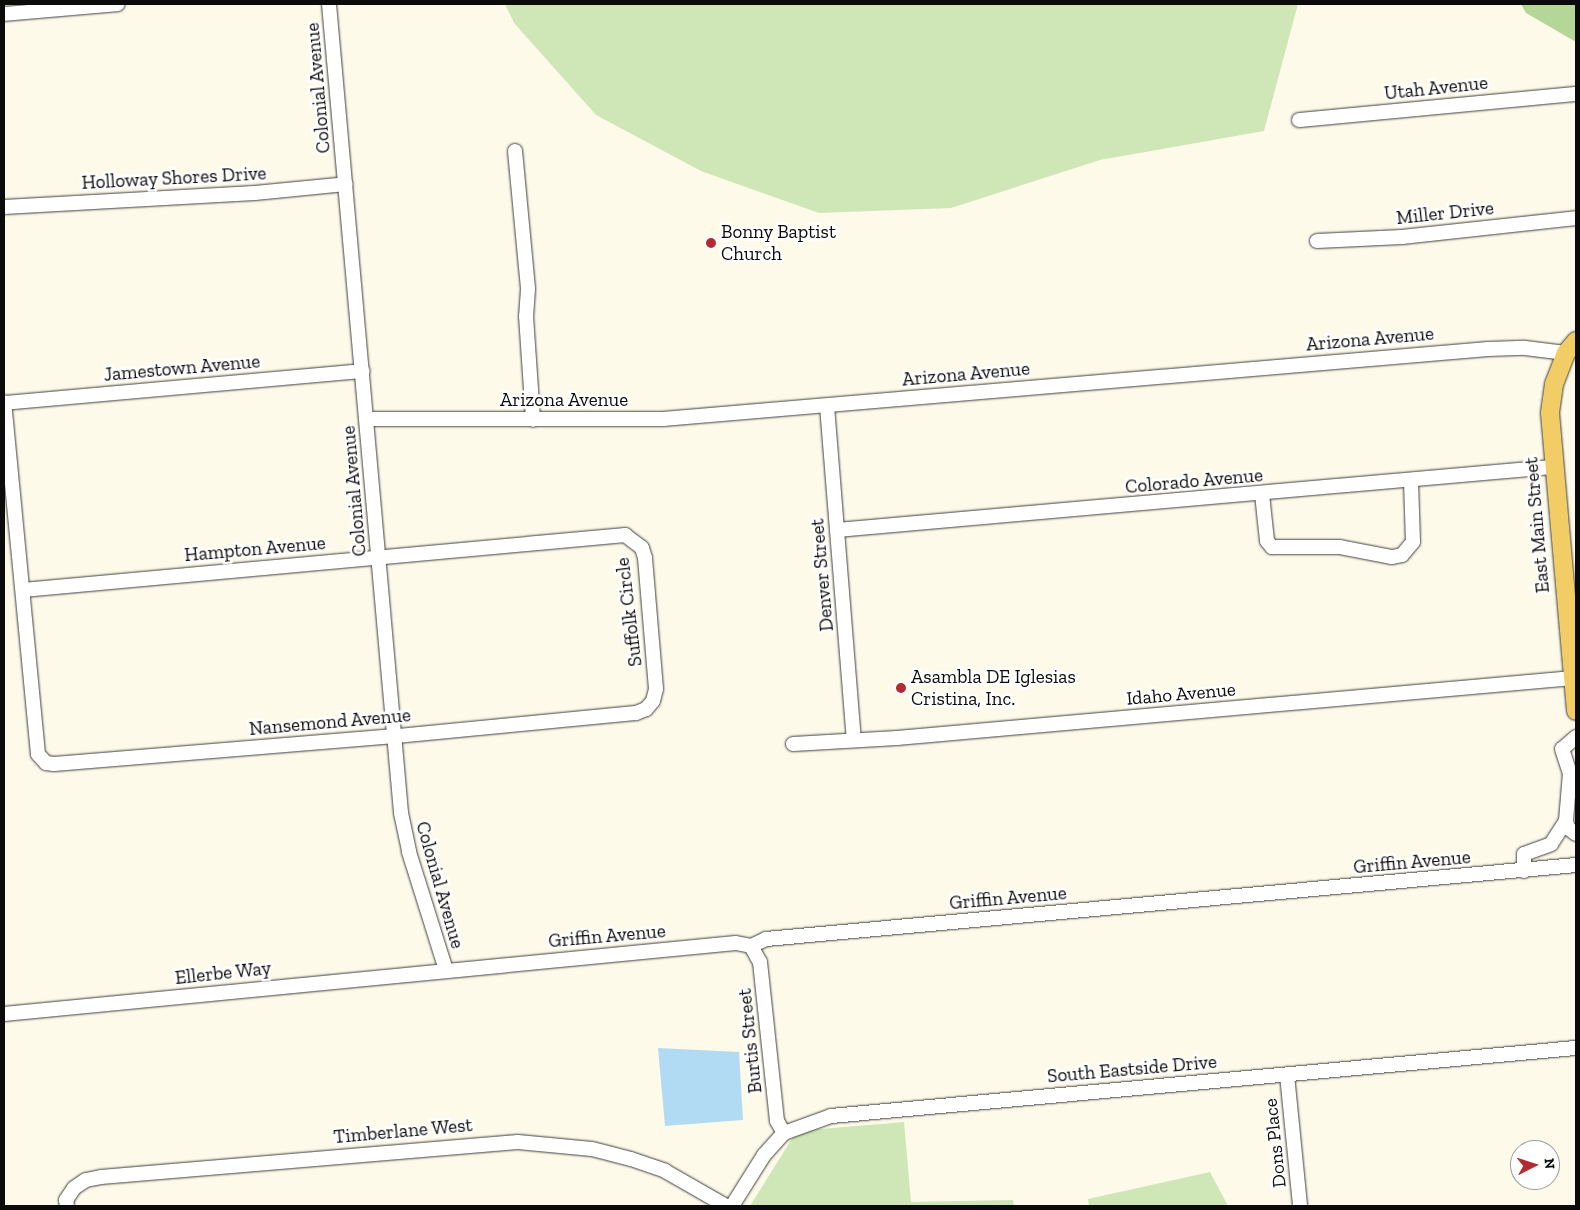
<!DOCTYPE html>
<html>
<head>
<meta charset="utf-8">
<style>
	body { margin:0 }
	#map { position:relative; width:1580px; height:1210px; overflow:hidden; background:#fefae9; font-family:"Zilla Slab",serif }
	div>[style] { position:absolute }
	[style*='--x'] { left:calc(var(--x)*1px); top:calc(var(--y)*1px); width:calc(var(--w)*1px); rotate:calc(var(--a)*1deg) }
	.green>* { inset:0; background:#cfe6b6 }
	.forest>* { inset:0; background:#b4d696 }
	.water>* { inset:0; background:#b1dbf3 }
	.roads { filter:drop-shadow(0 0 1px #3e3e3e) drop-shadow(0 0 1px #3e3e3e) }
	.minor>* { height:14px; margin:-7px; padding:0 7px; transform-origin:7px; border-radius:7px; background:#fff }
	.major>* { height:18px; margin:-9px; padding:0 9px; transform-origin:9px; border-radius:9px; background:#f2cd65 }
	.dots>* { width:14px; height:14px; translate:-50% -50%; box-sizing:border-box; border:2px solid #fff; border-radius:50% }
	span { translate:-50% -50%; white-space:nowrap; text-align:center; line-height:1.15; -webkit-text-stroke:5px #fff; paint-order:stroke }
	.street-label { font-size:19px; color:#0b0b0b }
	.poi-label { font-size:19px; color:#0b0b0b }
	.left { translate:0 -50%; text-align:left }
	.frame { position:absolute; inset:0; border:5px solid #0b0b0b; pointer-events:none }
	.north { position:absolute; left:1510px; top:1140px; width:50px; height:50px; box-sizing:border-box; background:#fff; border:1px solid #9d9d9d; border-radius:50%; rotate:85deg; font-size:14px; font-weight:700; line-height:20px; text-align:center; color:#0b0b0b }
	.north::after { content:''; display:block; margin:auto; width:18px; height:22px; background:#b32a33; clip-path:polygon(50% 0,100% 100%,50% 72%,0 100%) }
</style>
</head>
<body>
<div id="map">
	<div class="green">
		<div style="clip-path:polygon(505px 4px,1298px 4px,1264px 131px,1100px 160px,951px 208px,819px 213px,701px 171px,596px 115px,514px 23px)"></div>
		<div style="clip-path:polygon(904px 1122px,911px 1202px,1013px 1200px,1014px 1206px,750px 1206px,793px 1137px,809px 1130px)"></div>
		<div style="clip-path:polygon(1210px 1172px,1228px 1206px,1089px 1206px,1088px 1199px)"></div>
	</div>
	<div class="forest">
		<div style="clip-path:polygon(1521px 4px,1576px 4px,1576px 42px,1526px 13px)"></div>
	</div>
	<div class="water">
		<div style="clip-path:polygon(658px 1048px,739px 1052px,743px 1120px,665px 1126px)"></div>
	</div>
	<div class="roads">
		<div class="minor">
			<div style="--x:329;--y:4;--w:812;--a:84.91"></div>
			<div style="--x:401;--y:813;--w:40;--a:78"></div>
			<div style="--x:409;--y:852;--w:124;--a:72.6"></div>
			<div style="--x:4;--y:14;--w:114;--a:-5"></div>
			<div style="--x:1299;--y:120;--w:278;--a:-5.4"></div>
			<div style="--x:515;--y:151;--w:139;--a:84.6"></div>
			<div style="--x:528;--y:289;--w:27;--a:94"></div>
			<div style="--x:526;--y:316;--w:104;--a:86.1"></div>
			<div style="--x:4;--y:207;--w:251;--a:-3.2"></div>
			<div style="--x:255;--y:193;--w:91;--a:-5.6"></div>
			<div style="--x:1317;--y:241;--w:85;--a:-2.7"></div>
			<div style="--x:1402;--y:237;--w:175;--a:-6.2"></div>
			<div style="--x:827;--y:406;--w:335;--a:85.4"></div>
			<div style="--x:367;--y:419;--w:296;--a:0"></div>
			<div style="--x:663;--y:419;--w:828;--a:-4.85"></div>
			<div style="--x:1488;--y:349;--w:37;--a:-2"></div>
			<div style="--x:1525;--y:348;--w:41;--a:7"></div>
			<div style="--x:1262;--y:494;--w:47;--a:83.9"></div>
			<div style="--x:1267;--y:541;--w:8;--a:50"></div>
			<div style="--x:1272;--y:547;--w:68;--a:0"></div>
			<div style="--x:1340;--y:547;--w:53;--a:10.9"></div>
			<div style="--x:1392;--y:557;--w:10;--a:-11"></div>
			<div style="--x:1402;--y:555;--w:17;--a:-50"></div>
			<div style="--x:1413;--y:542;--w:61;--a:-91.9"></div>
			<div style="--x:837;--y:530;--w:718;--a:-5.04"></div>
			<div style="--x:23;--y:590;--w:605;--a:-5.22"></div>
			<div style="--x:625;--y:535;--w:21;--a:37"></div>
			<div style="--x:642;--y:548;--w:10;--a:73"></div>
			<div style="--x:645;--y:558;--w:131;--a:85.2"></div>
			<div style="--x:656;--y:689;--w:12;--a:104"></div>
			<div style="--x:653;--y:701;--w:11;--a:131"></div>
			<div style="--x:646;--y:709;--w:11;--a:158"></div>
			<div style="--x:636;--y:713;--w:242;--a:174.5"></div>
			<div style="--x:395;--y:736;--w:342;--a:175.3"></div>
			<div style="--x:54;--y:764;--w:8;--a:-173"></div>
			<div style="--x:46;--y:763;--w:12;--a:-132"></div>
			<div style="--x:38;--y:754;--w:353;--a:-95.5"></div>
			<div style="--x:4;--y:403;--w:360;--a:-5.1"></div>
			<div style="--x:1576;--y:737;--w:18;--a:139"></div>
			<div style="--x:1562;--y:749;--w:25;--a:72"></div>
			<div style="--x:1570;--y:773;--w:48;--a:94.8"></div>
			<div style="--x:1566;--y:821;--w:7;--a:74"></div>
			<div style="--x:1568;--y:828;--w:10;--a:37"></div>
			<div style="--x:793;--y:744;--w:104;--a:-3.3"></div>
			<div style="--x:897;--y:738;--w:679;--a:-5.07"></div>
			<div style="--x:1524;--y:871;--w:17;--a:-90"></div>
			<div style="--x:1524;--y:854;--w:29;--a:-20"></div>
			<div style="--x:1551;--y:844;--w:27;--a:-57"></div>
			<div style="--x:751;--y:946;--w:18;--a:61"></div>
			<div style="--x:760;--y:962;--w:160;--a:83.9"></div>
			<div style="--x:777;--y:1121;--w:14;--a:60"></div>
			<div style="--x:4;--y:1014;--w:735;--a:-5.54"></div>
			<div style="--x:736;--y:943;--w:15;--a:11"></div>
			<div style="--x:751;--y:946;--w:17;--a:-25"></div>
			<div style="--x:766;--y:939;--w:813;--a:-5.22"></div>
			<div style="--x:1287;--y:1075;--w:132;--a:84.3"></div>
			<div style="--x:67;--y:1206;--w:6;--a:-99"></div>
			<div style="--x:66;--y:1200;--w:14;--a:-56"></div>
			<div style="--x:74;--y:1188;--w:14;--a:-34"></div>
			<div style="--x:86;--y:1180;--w:15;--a:-11"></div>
			<div style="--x:101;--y:1177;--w:418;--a:-4.8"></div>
			<div style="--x:518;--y:1142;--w:74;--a:5.4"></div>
			<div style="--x:592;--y:1149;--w:40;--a:14.4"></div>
			<div style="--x:631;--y:1159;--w:36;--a:19"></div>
			<div style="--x:665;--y:1171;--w:70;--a:29.8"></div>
			<div style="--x:732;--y:1206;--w:60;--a:-57.9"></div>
			<div style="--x:764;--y:1155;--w:30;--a:-48"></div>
			<div style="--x:784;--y:1133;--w:50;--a:-19.9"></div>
			<div style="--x:831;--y:1116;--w:748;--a:-5.22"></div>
		</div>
		<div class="major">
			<div style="--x:1576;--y:341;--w:16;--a:130"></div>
			<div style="--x:1566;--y:353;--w:33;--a:111"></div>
			<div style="--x:1554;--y:384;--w:29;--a:98"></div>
			<div style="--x:1550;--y:413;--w:299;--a:85"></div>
		</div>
	</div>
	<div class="dots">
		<div style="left:711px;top:243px;background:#b32a33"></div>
		<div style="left:901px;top:688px;background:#b32a33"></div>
	</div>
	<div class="street-label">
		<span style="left:318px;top:88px;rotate:-95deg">Colonial Avenue</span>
		<span style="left:1436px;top:88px;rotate:-6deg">Utah Avenue</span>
		<span style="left:174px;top:178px;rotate:-3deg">Holloway Shores Drive</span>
		<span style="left:1445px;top:213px;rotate:-6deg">Miller Drive</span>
		<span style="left:1370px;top:339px;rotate:-5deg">Arizona Avenue</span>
		<span style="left:182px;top:368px;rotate:-5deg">Jamestown Avenue</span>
		<span style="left:966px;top:374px;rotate:-5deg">Arizona Avenue</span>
		<span style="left:564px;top:400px">Arizona Avenue</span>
		<span style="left:1194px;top:481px;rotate:-5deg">Colorado Avenue</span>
		<span style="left:354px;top:491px;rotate:-95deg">Colonial Avenue</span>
		<span style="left:1537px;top:525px;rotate:-95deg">East Main Street</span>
		<span style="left:255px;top:549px;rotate:-5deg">Hampton Avenue</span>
		<span style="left:822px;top:575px;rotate:-95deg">Denver Street</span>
		<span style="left:629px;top:612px;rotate:-97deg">Suffolk Circle</span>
		<span style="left:1181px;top:694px;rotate:-5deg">Idaho Avenue</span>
		<span style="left:330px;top:722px;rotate:-5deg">Nansemond Avenue</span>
		<span style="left:1412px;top:862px;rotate:-5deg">Griffin Avenue</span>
		<span style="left:440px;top:885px;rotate:74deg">Colonial Avenue</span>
		<span style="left:1008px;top:898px;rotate:-5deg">Griffin Avenue</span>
		<span style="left:607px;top:936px;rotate:-5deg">Griffin Avenue</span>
		<span style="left:223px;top:973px;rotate:-6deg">Ellerbe Way</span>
		<span style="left:750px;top:1041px;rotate:-96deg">Burtis Street</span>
		<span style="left:1132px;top:1069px;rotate:-5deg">South Eastside Drive</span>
		<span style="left:403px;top:1131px;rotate:-5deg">Timberlane West</span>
		<span style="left:1275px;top:1143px;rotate:-96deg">Dons Place</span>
	</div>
	<div class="poi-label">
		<span class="left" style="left:721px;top:243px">Bonny Baptist<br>Church</span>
		<span class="left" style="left:911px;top:688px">Asambla DE Iglesias<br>Cristina, Inc.</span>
	</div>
	<div class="frame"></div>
	<div class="north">N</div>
</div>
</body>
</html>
